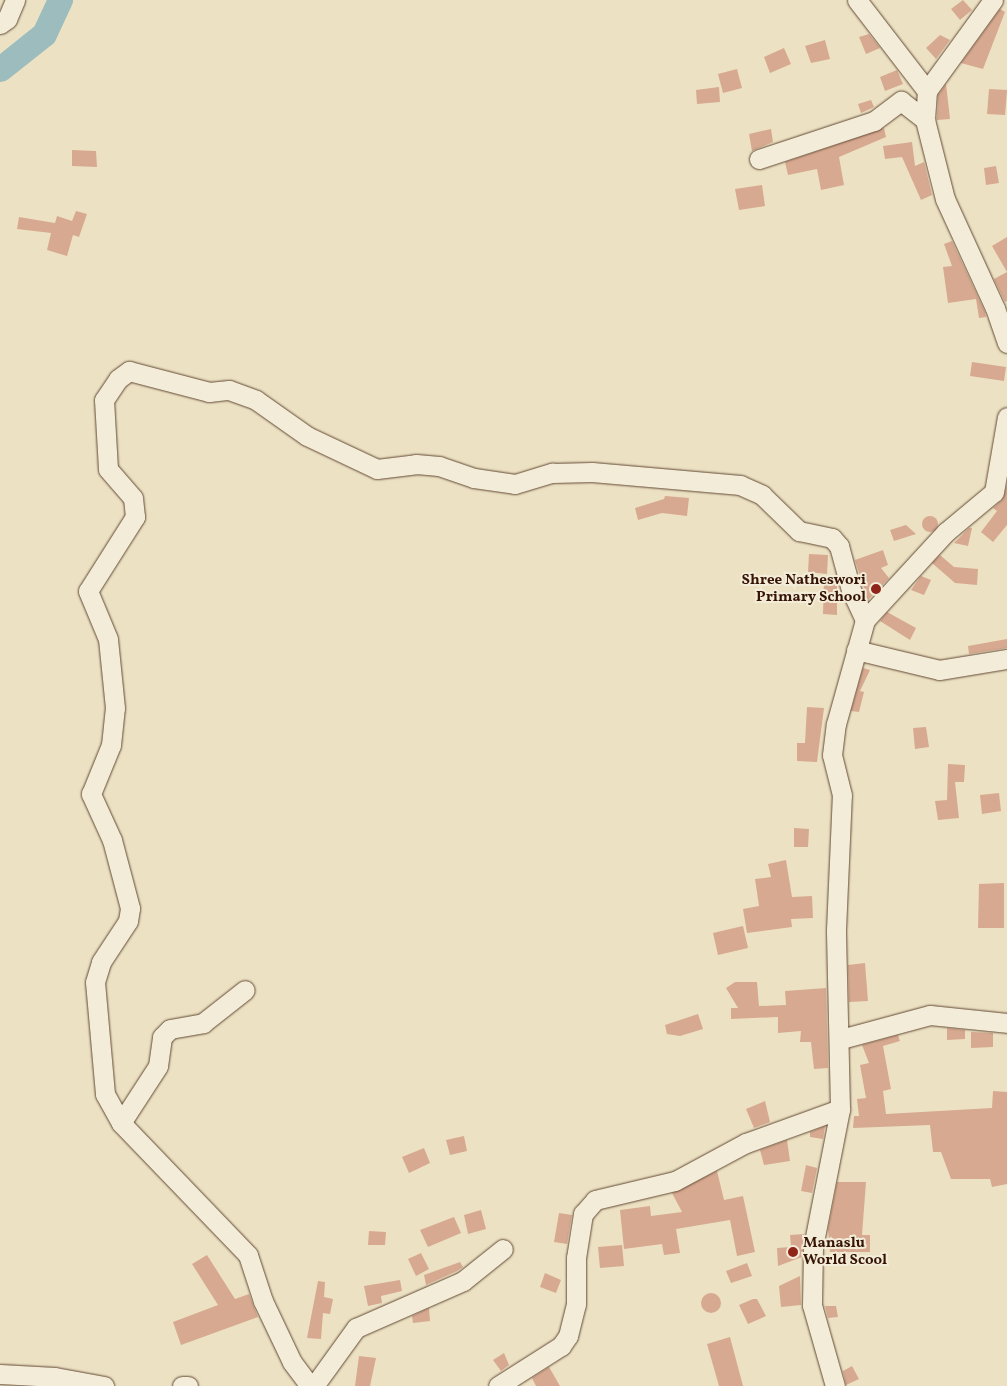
<!DOCTYPE html>
<html>
<head>
<meta charset="utf-8">
<style>
	body { margin:0 }
	#map { position:relative; width:1007px; height:1386px; overflow:hidden; background:#ece2c3; font-family:Vollkorn,serif }
	div>[style] { position:absolute }
	[style*='--x'] { left:calc(var(--x)*1px); top:calc(var(--y)*1px); width:calc(var(--w)*1px); rotate:calc(var(--a)*1deg) }
	.river>* { height:25px; margin:-12.5px; padding:0 12.5px; transform-origin:12.5px; border-radius:12.5px; background:#9cbcbd }
	.building>* { inset:0; background:#d7a990 }
	.round { border-radius:50% }
	.roads { filter:drop-shadow(0 0 1px #634834) drop-shadow(0 0 1px #634834) }
	.minor>* { height:19px; margin:-9.5px; padding:0 9.5px; transform-origin:9.5px; border-radius:9.5px; background:#f3ecd8 }
	.dots>* { width:14px; height:14px; translate:-50% -50%; box-sizing:border-box; border:2px solid #f3ecd8; border-radius:50% }
	span { translate:-50% -50%; white-space:nowrap; text-align:center; line-height:1.15; -webkit-text-stroke:4px #f3ecd8; paint-order:stroke }
	.poi-label { font-size:15px; color:#351404; font-weight:700 }
	.right { translate:-100% -50%; text-align:right }
	.left { translate:0 -50%; text-align:left }
</style>
</head>
<body>
<div id="map">
	<div class="river">
		<div style="--x:0;--y:69;--w:56;--a:-38.5"></div>
		<div style="--x:44;--y:34;--w:38;--a:-65"></div>
	</div>
	<div class="building">
		<div style="clip-path:polygon(963px 0,972px 10px,960px 20px,951px 9px)"></div>
		<div style="clip-path:polygon(1000px 9px,1005px 12px,983px 69px,961px 63px)"></div>
		<div style="clip-path:polygon(869px 34px,880px 48px,866px 54px,859px 37px)"></div>
		<div style="clip-path:polygon(940px 35px,950px 40px,936px 59px,926px 48px)"></div>
		<div style="clip-path:polygon(825px 40px,830px 59px,811px 63px,805px 46px)"></div>
		<div style="clip-path:polygon(784px 48px,791px 64px,770px 73px,764px 57px)"></div>
		<div style="clip-path:polygon(737px 69px,742px 88px,723px 93px,718px 74px)"></div>
		<div style="clip-path:polygon(897px 70px,903px 84px,885px 91px,880px 77px)"></div>
		<div style="clip-path:polygon(946px 84px,950px 119px,937px 120px,938px 95px)"></div>
		<div style="clip-path:polygon(719px 87px,720px 102px,697px 104px,696px 90px)"></div>
		<div style="clip-path:polygon(989px 89px,1007px 90px,1005px 115px,987px 114px)"></div>
		<div style="clip-path:polygon(871px 100px,874px 107px,861px 113px,858px 104px)"></div>
		<div style="clip-path:polygon(884px 128px,886px 137px,839px 157px,844px 185px,821px 190px,817px 169px,788px 175px,785px 162px)"></div>
		<div style="clip-path:polygon(771px 129px,773px 142px,752px 151px,749px 134px)"></div>
		<div style="clip-path:polygon(912px 142px,915px 166px,924px 162px,932px 195px,921px 200px,902px 157px,885px 159px,883px 146px)"></div>
		<div style="clip-path:polygon(72px 150px,96px 151px,97px 167px,72px 166px)"></div>
		<div style="clip-path:polygon(996px 166px,999px 183px,986px 185px,984px 168px)"></div>
		<div style="clip-path:polygon(762px 185px,765px 206px,739px 210px,735px 189px)"></div>
		<div style="clip-path:polygon(76px 211px,87px 214px,79px 237px,73px 235px,67px 256px,47px 250px,51px 233px,17px 229px,19px 217px,55px 223px,57px 216px,72px 221px)"></div>
		<div style="clip-path:polygon(1007px 237px,1007px 272px,992px 246px)"></div>
		<div style="clip-path:polygon(952px 241px,985px 312px,986px 317px,979px 318px,976px 299px,948px 303px,943px 267px,952px 266px,944px 244px)"></div>
		<div style="clip-path:polygon(1007px 272px,1007px 301px,1005px 302px,994px 279px)"></div>
		<div style="clip-path:polygon(972px 362px,1006px 367px,1004px 381px,970px 376px)"></div>
		<div style="clip-path:polygon(1007px 485px,1007px 525px,993px 542px,981px 532px,997px 511px,993px 508px,1002px 500px)"></div>
		<div style="clip-path:polygon(665px 496px,689px 498px,687px 516px,662px 513px,638px 520px,635px 508px,664px 499px)"></div>
		<div class="round" style="left:922px;top:516px;width:16px;height:16px"></div>
		<div style="clip-path:polygon(906px 525px,916px 534px,894px 541px,890px 530px)"></div>
		<div style="clip-path:polygon(969px 528px,972px 528px,968px 546px,954px 543px)"></div>
		<div style="clip-path:polygon(883px 550px,888px 565px,881px 568px,889px 578px,868px 600px,855px 560px)"></div>
		<div style="clip-path:polygon(809px 554px,828px 555px,827px 574px,808px 572px)"></div>
		<div style="clip-path:polygon(940px 555px,954px 567px,978px 569px,977px 585px,955px 583px,932px 563px)"></div>
		<div style="clip-path:polygon(921px 576px,931px 580px,924px 595px,911px 590px)"></div>
		<div style="clip-path:polygon(824px 581px,837px 582px,837px 615px,823px 614px)"></div>
		<div style="clip-path:polygon(887px 612px,916px 628px,910px 640px,880px 621px)"></div>
		<div style="clip-path:polygon(1007px 639px,1007px 648px,969px 654px,968px 646px)"></div>
		<div style="clip-path:polygon(863px 668px,870px 670px,860px 691px,864px 692px,859px 712px,851px 711px)"></div>
		<div style="clip-path:polygon(807px 707px,824px 708px,817px 762px,797px 761px,797px 743px,805px 743px)"></div>
		<div style="clip-path:polygon(926px 727px,929px 747px,915px 749px,913px 728px)"></div>
		<div style="clip-path:polygon(948px 764px,965px 765px,964px 782px,955px 782px,959px 818px,938px 820px,935px 801px,947px 800px)"></div>
		<div style="clip-path:polygon(999px 793px,1001px 811px,982px 814px,980px 795px)"></div>
		<div style="clip-path:polygon(794px 828px,809px 829px,808px 847px,794px 847px)"></div>
		<div style="clip-path:polygon(786px 860px,792px 897px,812px 896px,813px 918px,791px 919px,792px 927px,747px 933px,743px 909px,759px 906px,755px 879px,771px 877px,768px 864px)"></div>
		<div style="clip-path:polygon(1004px 883px,1004px 928px,978px 928px,979px 884px)"></div>
		<div style="clip-path:polygon(743px 926px,748px 948px,718px 955px,713px 933px)"></div>
		<div style="clip-path:polygon(865px 963px,868px 1001px,849px 1002px,848px 965px)"></div>
		<div style="clip-path:polygon(735px 982px,757px 982px,759px 1006px,786px 1005px,785px 991px,826px 988px,828px 1068px,814px 1069px,811px 1042px,800px 1042px,801px 1031px,778px 1033px,778px 1017px,731px 1019px,731px 1008px,738px 1008px,726px 988px)"></div>
		<div style="clip-path:polygon(698px 1014px,703px 1029px,680px 1036px,667px 1034px,665px 1025px)"></div>
		<div style="clip-path:polygon(947px 1028px,965px 1030px,965px 1039px,947px 1040px)"></div>
		<div style="clip-path:polygon(971px 1032px,993px 1033px,993px 1047px,971px 1048px)"></div>
		<div style="clip-path:polygon(898px 1035px,900px 1041px,883px 1046px,891px 1089px,883px 1091px,886px 1114px,992px 1108px,993px 1091px,1007px 1092px,1007px 1184px,992px 1187px,990px 1179px,951px 1179px,941px 1152px,933px 1152px,930px 1125px,853px 1128px,854px 1116px,859px 1116px,857px 1099px,866px 1098px,860px 1065px,869px 1063px,862px 1045px)"></div>
		<div style="clip-path:polygon(765px 1101px,770px 1122px,754px 1128px,746px 1109px)"></div>
		<div style="clip-path:polygon(825px 1126px,823px 1139px,810px 1137px,810px 1132px)"></div>
		<div style="clip-path:polygon(464px 1136px,467px 1151px,450px 1155px,446px 1140px)"></div>
		<div style="clip-path:polygon(787px 1140px,790px 1161px,764px 1165px,760px 1150px)"></div>
		<div style="clip-path:polygon(424px 1148px,430px 1163px,409px 1173px,402px 1157px)"></div>
		<div style="clip-path:polygon(806px 1165px,817px 1168px,812px 1193px,801px 1191px)"></div>
		<div style="clip-path:polygon(717px 1171px,724px 1200px,743px 1196px,755px 1252px,737px 1256px,730px 1220px,676px 1229px,680px 1253px,664px 1255px,662px 1244px,624px 1249px,620px 1210px,650px 1206px,651px 1216px,682px 1212px,672px 1193px)"></div>
		<div style="clip-path:polygon(837px 1182px,866px 1182px,862px 1235px,870px 1235px,870px 1252px,830px 1252px,828px 1229px)"></div>
		<div style="clip-path:polygon(481px 1210px,486px 1229px,468px 1234px,464px 1215px)"></div>
		<div style="clip-path:polygon(559px 1213px,572px 1215px,567px 1244px,554px 1242px)"></div>
		<div style="clip-path:polygon(454px 1217px,461px 1233px,428px 1247px,420px 1230px)"></div>
		<div style="clip-path:polygon(369px 1231px,386px 1232px,385px 1245px,368px 1245px)"></div>
		<div style="clip-path:polygon(804px 1234px,802px 1257px,778px 1266px,777px 1248px,791px 1247px,790px 1235px)"></div>
		<div style="clip-path:polygon(622px 1245px,624px 1266px,600px 1268px,598px 1247px)"></div>
		<div style="clip-path:polygon(421px 1253px,429px 1269px,416px 1276px,408px 1259px)"></div>
		<div style="clip-path:polygon(207px 1255px,235px 1299px,249px 1294px,258px 1317px,181px 1345px,173px 1322px,218px 1305px,192px 1264px)"></div>
		<div style="clip-path:polygon(460px 1262px,463px 1267px,457px 1271px,426px 1285px,424px 1275px)"></div>
		<div style="clip-path:polygon(747px 1263px,752px 1276px,731px 1283px,726px 1271px)"></div>
		<div style="clip-path:polygon(545px 1273px,561px 1280px,556px 1293px,540px 1287px)"></div>
		<div style="clip-path:polygon(800px 1276px,801px 1305px,781px 1307px,779px 1286px)"></div>
		<div style="clip-path:polygon(400px 1280px,402px 1291px,381px 1296px,382px 1303px,368px 1306px,364px 1286px)"></div>
		<div style="clip-path:polygon(318px 1281px,325px 1282px,324px 1297px,333px 1299px,330px 1314px,323px 1313px,321px 1339px,307px 1338px)"></div>
		<div class="round" style="left:701px;top:1293px;width:20px;height:20px"></div>
		<div style="clip-path:polygon(753px 1299px,757px 1299px,766px 1316px,748px 1324px,739px 1305px)"></div>
		<div style="clip-path:polygon(825px 1306px,836px 1306px,838px 1317px,828px 1318px)"></div>
		<div style="clip-path:polygon(429px 1308px,430px 1321px,413px 1323px,412px 1316px)"></div>
		<div style="clip-path:polygon(730px 1337px,743px 1386px,719px 1386px,707px 1344px)"></div>
		<div style="clip-path:polygon(504px 1353px,509px 1365px,501px 1371px,493px 1360px)"></div>
		<div style="clip-path:polygon(359px 1356px,376px 1358px,370px 1386px,355px 1386px)"></div>
		<div style="clip-path:polygon(852px 1366px,859px 1379px,846px 1385px,843px 1371px)"></div>
		<div style="clip-path:polygon(549px 1367px,560px 1386px,536px 1386px,532px 1378px)"></div>
	</div>
	<div class="roads">
		<div class="minor">
			<div style="--x:857;--y:0;--w:115;--a:52.4"></div>
			<div style="--x:993;--y:0;--w:112;--a:126"></div>
			<div style="--x:927;--y:91;--w:29;--a:94"></div>
			<div style="--x:925;--y:120;--w:81;--a:75.8"></div>
			<div style="--x:945;--y:199;--w:120;--a:65.4"></div>
			<div style="--x:995;--y:308;--w:37;--a:71"></div>
			<div style="--x:0;--y:24;--w:9;--a:-36"></div>
			<div style="--x:7;--y:19;--w:21;--a:-67"></div>
			<div style="--x:759;--y:159;--w:121;--a:-18.3"></div>
			<div style="--x:874;--y:121;--w:34;--a:-37"></div>
			<div style="--x:901;--y:101;--w:31;--a:38"></div>
			<div style="--x:856;--y:650;--w:85;--a:13.5"></div>
			<div style="--x:939;--y:670;--w:69;--a:-9.2"></div>
			<div style="--x:841;--y:1039;--w:92;--a:-15.1"></div>
			<div style="--x:930;--y:1015;--w:77;--a:5.9"></div>
			<div style="--x:121;--y:1123;--w:68;--a:-57"></div>
			<div style="--x:158;--y:1066;--w:29;--a:-82"></div>
			<div style="--x:162;--y:1037;--w:11;--a:-45"></div>
			<div style="--x:170;--y:1029;--w:34;--a:-10"></div>
			<div style="--x:203;--y:1023;--w:53;--a:-38.2"></div>
			<div style="--x:0;--y:1374;--w:55;--a:3.1"></div>
			<div style="--x:55;--y:1377;--w:50;--a:10.4"></div>
			<div style="--x:182;--y:1386;--w:6;--a:0"></div>
			<div style="--x:310;--y:1386;--w:30;--a:-127"></div>
			<div style="--x:292;--y:1362;--w:68;--a:-115.4"></div>
			<div style="--x:263;--y:1301;--w:48;--a:-108.1"></div>
			<div style="--x:248;--y:1255;--w:183;--a:-133.9"></div>
			<div style="--x:121;--y:1123;--w:33;--a:-119"></div>
			<div style="--x:105;--y:1094;--w:112;--a:-95.1"></div>
			<div style="--x:95;--y:982;--w:21;--a:-73"></div>
			<div style="--x:101;--y:962;--w:49;--a:-56.6"></div>
			<div style="--x:128;--y:921;--w:13;--a:-81"></div>
			<div style="--x:130;--y:908;--w:70;--a:-104.8"></div>
			<div style="--x:112;--y:840;--w:51;--a:-114.5"></div>
			<div style="--x:91;--y:794;--w:53;--a:-67.8"></div>
			<div style="--x:111;--y:745;--w:37;--a:-84"></div>
			<div style="--x:115;--y:708;--w:69;--a:-95.8"></div>
			<div style="--x:108;--y:639;--w:52;--a:-112.6"></div>
			<div style="--x:88;--y:591;--w:88;--a:-57.6"></div>
			<div style="--x:135;--y:517;--w:19;--a:-96"></div>
			<div style="--x:133;--y:498;--w:38;--a:-131"></div>
			<div style="--x:108;--y:469;--w:69;--a:-93.3"></div>
			<div style="--x:104;--y:400;--w:25;--a:-56"></div>
			<div style="--x:118;--y:379;--w:14;--a:-36"></div>
			<div style="--x:129;--y:371;--w:83;--a:14.7"></div>
			<div style="--x:209;--y:392;--w:20;--a:-6"></div>
			<div style="--x:229;--y:390;--w:29;--a:20"></div>
			<div style="--x:256;--y:400;--w:62;--a:35.2"></div>
			<div style="--x:307;--y:436;--w:77;--a:25.2"></div>
			<div style="--x:377;--y:469;--w:39;--a:-7"></div>
			<div style="--x:416;--y:464;--w:23;--a:5"></div>
			<div style="--x:439;--y:466;--w:37;--a:19"></div>
			<div style="--x:474;--y:478;--w:41;--a:8.3"></div>
			<div style="--x:515;--y:484;--w:39;--a:-17"></div>
			<div style="--x:552;--y:473;--w:40;--a:-1.4"></div>
			<div style="--x:592;--y:472;--w:149;--a:5"></div>
			<div style="--x:740;--y:485;--w:24;--a:24"></div>
			<div style="--x:762;--y:495;--w:52;--a:44.2"></div>
			<div style="--x:799;--y:531;--w:34;--a:12"></div>
			<div style="--x:832;--y:538;--w:11;--a:49"></div>
			<div style="--x:839;--y:546;--w:46;--a:74.7"></div>
			<div style="--x:851;--y:590;--w:33;--a:65"></div>
			<div style="--x:314;--y:1386;--w:72;--a:-54.1"></div>
			<div style="--x:356;--y:1328;--w:117;--a:-23.7"></div>
			<div style="--x:463;--y:1281;--w:51;--a:-38.7"></div>
			<div style="--x:498;--y:1386;--w:75;--a:-32.4"></div>
			<div style="--x:561;--y:1346;--w:12;--a:-55"></div>
			<div style="--x:568;--y:1336;--w:33;--a:-76"></div>
			<div style="--x:576;--y:1304;--w:46;--a:-90"></div>
			<div style="--x:576;--y:1258;--w:45;--a:-81"></div>
			<div style="--x:583;--y:1214;--w:18;--a:-49"></div>
			<div style="--x:595;--y:1200;--w:82;--a:-13.4"></div>
			<div style="--x:675;--y:1181;--w:81;--a:-28.2"></div>
			<div style="--x:746;--y:1143;--w:100;--a:-19.9"></div>
			<div style="--x:835;--y:1386;--w:84;--a:-105.9"></div>
			<div style="--x:812;--y:1305;--w:58;--a:-89"></div>
			<div style="--x:813;--y:1247;--w:141;--a:-78.9"></div>
			<div style="--x:840;--y:1109;--w:179;--a:-91.3"></div>
			<div style="--x:836;--y:930;--w:135;--a:-87.5"></div>
			<div style="--x:842;--y:795;--w:41;--a:-104"></div>
			<div style="--x:832;--y:755;--w:31;--a:-83"></div>
			<div style="--x:836;--y:724;--w:108;--a:-74.4"></div>
			<div style="--x:865;--y:620;--w:120;--a:-47.4"></div>
			<div style="--x:946;--y:532;--w:62;--a:-39.8"></div>
			<div style="--x:994;--y:492;--w:76;--a:-80.2"></div>
		</div>
	</div>
	<div class="dots">
		<div style="left:876px;top:589px;background:#8f2418"></div>
		<div style="left:793px;top:1252px;background:#8f2418"></div>
	</div>
	<div class="poi-label">
		<span class="right" style="left:866px;top:589px">Shree Natheswori<br>Primary School</span>
		<span class="left" style="left:803px;top:1252px">Manaslu<br>World Scool</span>
	</div>
</div>
</body>
</html>
